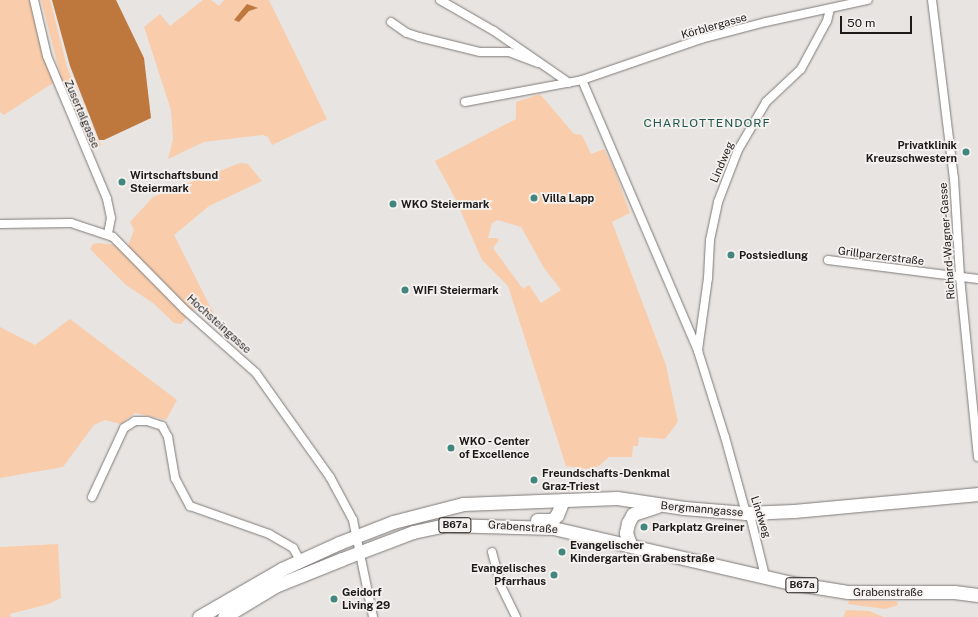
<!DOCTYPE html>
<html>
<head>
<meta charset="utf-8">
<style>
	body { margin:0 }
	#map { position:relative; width:978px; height:617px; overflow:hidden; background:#e8e4e1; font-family:"Public Sans",sans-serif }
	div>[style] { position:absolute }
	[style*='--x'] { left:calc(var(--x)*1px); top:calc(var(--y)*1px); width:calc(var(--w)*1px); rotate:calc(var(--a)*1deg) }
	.green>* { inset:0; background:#f9cdac }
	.water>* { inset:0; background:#be783d }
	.roads { filter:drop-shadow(0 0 1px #7e7a78) drop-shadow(0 0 1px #7e7a78) }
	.street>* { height:8px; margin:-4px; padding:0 4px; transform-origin:4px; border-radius:4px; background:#fff }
	.primary>* { height:13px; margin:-6.5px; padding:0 6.5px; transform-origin:6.5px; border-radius:6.5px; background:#fff }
	.dots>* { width:11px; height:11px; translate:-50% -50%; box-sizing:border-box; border:2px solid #f5f1ef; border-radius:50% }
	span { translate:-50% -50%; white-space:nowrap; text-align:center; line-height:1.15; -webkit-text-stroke:3.5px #f5f1ef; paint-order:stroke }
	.shield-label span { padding:1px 3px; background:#f5f1ef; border:1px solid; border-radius:3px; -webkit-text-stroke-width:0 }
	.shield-label { font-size:10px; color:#1c1b1a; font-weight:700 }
	.street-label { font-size:11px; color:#1c1b1a }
	.poi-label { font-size:11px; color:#1c1b1a; font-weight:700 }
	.right { translate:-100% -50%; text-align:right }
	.left { translate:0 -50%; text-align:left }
	.neighbourhood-label { font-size:12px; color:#1f5851; letter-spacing:1px }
	.scale { position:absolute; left:840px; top:16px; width:72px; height:18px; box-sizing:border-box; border:2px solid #1c1b1a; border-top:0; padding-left:5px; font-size:12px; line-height:14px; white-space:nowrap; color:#1c1b1a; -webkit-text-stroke:3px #f5f1ef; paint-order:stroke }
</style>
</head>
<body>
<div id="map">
	<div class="green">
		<div style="clip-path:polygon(0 0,34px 0,56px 81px,4px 115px,0 112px)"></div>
		<div style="clip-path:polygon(41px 0,50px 0,67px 67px,94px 137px,102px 145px,91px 150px,61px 78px)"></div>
		<div style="clip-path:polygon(203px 0,211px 0,219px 6px,224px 0,269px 0,327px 119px,272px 145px,268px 137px,263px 135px,204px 142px,168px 159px,173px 139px,171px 110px,144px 27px,160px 14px,170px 26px)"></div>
		<div style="clip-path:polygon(evenodd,540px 94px,574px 134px,582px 135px,591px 154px,604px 149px,614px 169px,630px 213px,612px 222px,666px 365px,678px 422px,665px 439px,639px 437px,638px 446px,633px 446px,632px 457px,609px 457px,599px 466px,587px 469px,566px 466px,508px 286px,482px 260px,455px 198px,435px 161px,516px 119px,516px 102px,540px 94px,498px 220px,521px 227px,544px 268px,561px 290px,541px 303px,529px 285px,523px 289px,493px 248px,499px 240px,496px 238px,488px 238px,492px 223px,498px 220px)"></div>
		<div style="clip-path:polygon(240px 163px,248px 164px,262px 181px,209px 206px,174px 235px,215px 316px,209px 315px,201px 309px,194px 309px,181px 324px,174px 323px,153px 303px,126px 285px,90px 249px,93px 244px,98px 243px,128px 246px,134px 230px,130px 222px,153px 197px)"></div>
		<div style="clip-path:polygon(70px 319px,177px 400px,166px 420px,135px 413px,121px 424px,105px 420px,94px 425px,63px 467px,0 478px,0 327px,35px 345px)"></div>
		<div style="clip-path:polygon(58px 544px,61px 598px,49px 604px,10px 614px,11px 617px,0 617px,0 547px)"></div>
		<div style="clip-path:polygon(849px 600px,897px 601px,898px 605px,885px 609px,848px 604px)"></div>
		<div style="clip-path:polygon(846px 610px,869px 611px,884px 617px,843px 617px)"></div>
	</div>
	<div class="water">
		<div style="clip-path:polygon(52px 0,116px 0,144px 58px,151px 118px,104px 140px,99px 140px,70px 66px)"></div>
		<div style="clip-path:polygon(247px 4px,258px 8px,249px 11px,239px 22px,234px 20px)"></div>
	</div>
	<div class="roads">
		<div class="street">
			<div style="--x:34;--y:0;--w:57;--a:76.9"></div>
			<div style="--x:47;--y:56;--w:155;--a:67.2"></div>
			<div style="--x:107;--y:199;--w:19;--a:78"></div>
			<div style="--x:111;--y:218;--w:16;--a:101"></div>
			<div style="--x:440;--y:0;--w:62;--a:29.9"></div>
			<div style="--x:494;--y:31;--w:91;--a:34.7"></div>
			<div style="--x:932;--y:0;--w:179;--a:83"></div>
			<div style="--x:954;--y:178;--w:99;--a:86.5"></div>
			<div style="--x:960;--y:277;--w:181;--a:84.3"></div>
			<div style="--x:391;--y:22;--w:19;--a:35"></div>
			<div style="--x:407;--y:33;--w:13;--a:18"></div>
			<div style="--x:419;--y:37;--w:63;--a:13.8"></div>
			<div style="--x:480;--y:52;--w:29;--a:0"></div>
			<div style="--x:509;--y:52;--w:31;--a:21"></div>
			<div style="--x:582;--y:80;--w:295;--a:66.8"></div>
			<div style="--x:698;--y:351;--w:90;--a:72.6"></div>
			<div style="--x:725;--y:437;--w:79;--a:74.6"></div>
			<div style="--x:746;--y:513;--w:8;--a:50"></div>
			<div style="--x:751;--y:519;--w:59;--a:76.2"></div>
			<div style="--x:465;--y:102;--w:119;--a:-10.6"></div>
			<div style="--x:582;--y:80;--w:126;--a:-19"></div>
			<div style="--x:701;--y:39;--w:67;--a:-14.7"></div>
			<div style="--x:766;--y:22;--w:104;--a:-12.2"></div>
			<div style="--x:0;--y:224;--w:71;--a:-0.8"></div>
			<div style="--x:71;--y:223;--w:44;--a:18.4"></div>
			<div style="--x:113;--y:237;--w:101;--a:45.4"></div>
			<div style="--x:184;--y:309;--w:96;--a:41.6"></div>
			<div style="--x:256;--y:373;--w:128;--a:54.6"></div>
			<div style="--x:330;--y:477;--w:49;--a:61.9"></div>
			<div style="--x:353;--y:520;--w:99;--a:78.3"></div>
			<div style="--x:828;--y:260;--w:151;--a:7.2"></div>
			<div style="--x:698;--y:350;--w:73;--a:-82.1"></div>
			<div style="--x:708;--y:278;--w:38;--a:-87"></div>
			<div style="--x:710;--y:240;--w:39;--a:-78"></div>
			<div style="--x:718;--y:202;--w:56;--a:-69"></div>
			<div style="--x:738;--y:150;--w:56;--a:-59.7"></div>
			<div style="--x:766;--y:102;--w:48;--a:-43.3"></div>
			<div style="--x:801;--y:69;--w:55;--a:-61.6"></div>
			<div style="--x:827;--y:21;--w:12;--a:-76"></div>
			<div style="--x:92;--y:497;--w:76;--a:-65.1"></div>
			<div style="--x:124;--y:428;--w:13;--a:-32"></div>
			<div style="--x:135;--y:421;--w:12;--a:0"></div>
			<div style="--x:147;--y:421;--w:16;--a:18"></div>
			<div style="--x:162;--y:426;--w:13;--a:61"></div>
			<div style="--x:168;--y:437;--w:42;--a:80.3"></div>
			<div style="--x:175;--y:478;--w:32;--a:62"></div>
			<div style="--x:190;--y:506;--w:84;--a:19.5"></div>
			<div style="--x:269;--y:534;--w:28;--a:30"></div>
			<div style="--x:293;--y:548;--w:14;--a:60"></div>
			<div style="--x:492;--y:552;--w:35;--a:75"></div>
			<div style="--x:501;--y:586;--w:34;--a:64"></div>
		</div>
		<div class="primary">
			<div style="--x:537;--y:520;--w:15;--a:0"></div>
			<div style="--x:552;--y:520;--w:7;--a:-45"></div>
			<div style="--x:557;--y:515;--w:16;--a:-68"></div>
			<div style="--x:630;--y:544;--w:12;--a:-110"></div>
			<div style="--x:626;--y:533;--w:10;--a:-79"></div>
			<div style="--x:628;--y:523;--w:10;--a:-61"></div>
			<div style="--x:633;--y:514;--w:25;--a:-18"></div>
			<div style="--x:199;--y:617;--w:96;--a:-30"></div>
			<div style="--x:282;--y:569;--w:63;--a:-24.5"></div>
			<div style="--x:339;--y:543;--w:58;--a:-21.3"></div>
			<div style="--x:393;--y:522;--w:72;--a:-14.4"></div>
			<div style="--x:463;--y:504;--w:154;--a:-2.2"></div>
			<div style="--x:617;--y:498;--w:68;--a:8.5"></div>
			<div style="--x:684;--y:508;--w:62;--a:4.6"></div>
			<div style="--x:746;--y:513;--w:48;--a:-2.4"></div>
			<div style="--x:794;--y:511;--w:185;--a:-5.3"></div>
			<div style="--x:224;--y:617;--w:60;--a:-31.3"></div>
			<div style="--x:275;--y:586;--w:72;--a:-21.9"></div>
			<div style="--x:342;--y:559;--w:76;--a:-20.8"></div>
			<div style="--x:413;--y:532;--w:34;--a:-12"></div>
			<div style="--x:446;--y:525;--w:107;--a:1.6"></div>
			<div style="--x:553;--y:528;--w:244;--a:13"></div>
			<div style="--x:791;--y:583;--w:58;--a:9"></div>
			<div style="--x:848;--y:592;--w:106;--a:0"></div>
			<div style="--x:954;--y:592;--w:24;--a:7"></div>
		</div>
	</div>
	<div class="dots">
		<div style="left:966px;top:152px;background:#42877e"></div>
		<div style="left:122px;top:182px;background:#42877e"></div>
		<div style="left:534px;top:198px;background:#42877e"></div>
		<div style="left:393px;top:204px;background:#42877e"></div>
		<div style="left:731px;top:255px;background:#42877e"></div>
		<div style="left:405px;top:290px;background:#42877e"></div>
		<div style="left:451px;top:448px;background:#42877e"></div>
		<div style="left:534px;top:480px;background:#42877e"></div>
		<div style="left:644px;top:527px;background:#42877e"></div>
		<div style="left:562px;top:552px;background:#42877e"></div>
		<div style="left:554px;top:575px;background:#42877e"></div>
		<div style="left:334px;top:599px;background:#42877e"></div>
	</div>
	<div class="shield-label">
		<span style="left:455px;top:525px">B67a</span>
		<span style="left:802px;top:585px">B67a</span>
	</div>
	<div class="street-label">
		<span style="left:714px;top:26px;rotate:-16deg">Körblergasse</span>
		<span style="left:82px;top:114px;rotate:67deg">Zusertalgasse</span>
		<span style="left:722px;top:162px;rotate:-67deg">Lindweg</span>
		<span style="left:947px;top:241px;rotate:-94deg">Richard-Wagner-Gasse</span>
		<span style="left:881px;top:256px;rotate:7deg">Grillparzerstraße</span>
		<span style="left:219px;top:324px;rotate:42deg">Hochsteingasse</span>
		<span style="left:702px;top:509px;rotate:5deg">Bergmanngasse</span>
		<span style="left:761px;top:517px;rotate:72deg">Lindweg</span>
		<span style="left:523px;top:527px;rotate:4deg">Grabenstraße</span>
		<span style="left:888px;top:592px">Grabenstraße</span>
	</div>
	<div class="poi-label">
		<span class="right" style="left:957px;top:152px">Privatklinik<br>Kreuzschwestern</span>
		<span class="left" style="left:130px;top:182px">Wirtschaftsbund<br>Steiermark</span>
		<span class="left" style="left:542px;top:198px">Villa Lapp</span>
		<span class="left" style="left:401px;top:204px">WKO Steiermark</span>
		<span class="left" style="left:739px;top:255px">Postsiedlung</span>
		<span class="left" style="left:413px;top:290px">WIFI Steiermark</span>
		<span class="left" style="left:459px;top:448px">WKO - Center<br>of Excellence</span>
		<span class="left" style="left:542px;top:480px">Freundschafts-Denkmal<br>Graz-Triest</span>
		<span class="left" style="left:652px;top:527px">Parkplatz Greiner</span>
		<span class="left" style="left:570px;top:552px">Evangelischer<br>Kindergarten Grabenstraße</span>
		<span class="right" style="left:546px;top:575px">Evangelisches<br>Pfarrhaus</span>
		<span class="left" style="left:342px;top:599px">Geidorf<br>Living 29</span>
	</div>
	<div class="neighbourhood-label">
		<span style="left:707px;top:124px">CHARLOTTENDORF</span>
	</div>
	<div class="scale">50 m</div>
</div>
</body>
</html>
